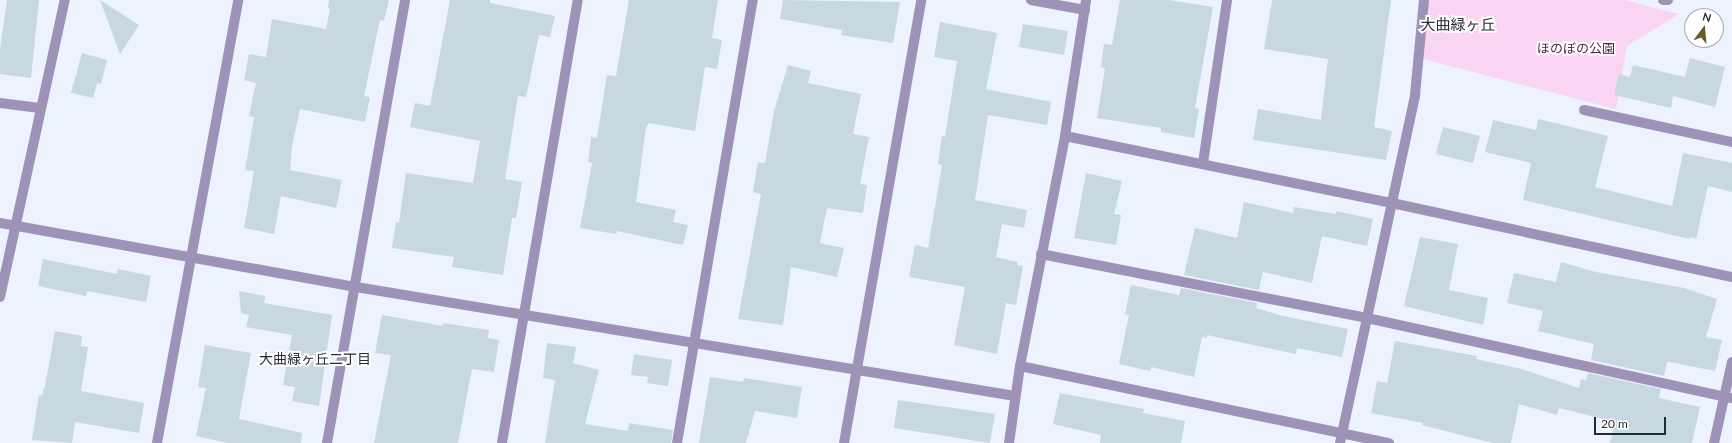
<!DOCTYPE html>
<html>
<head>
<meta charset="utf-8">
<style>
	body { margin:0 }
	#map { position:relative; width:1732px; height:443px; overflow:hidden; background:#ecf2fe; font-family:Lato,"Noto Sans JP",sans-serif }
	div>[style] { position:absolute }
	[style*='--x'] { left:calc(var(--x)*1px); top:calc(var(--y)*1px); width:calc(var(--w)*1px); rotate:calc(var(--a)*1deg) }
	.green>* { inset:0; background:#fad5f3 }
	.building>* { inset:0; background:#c7d8e1 }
	.service>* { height:10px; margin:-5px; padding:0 5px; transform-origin:5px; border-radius:5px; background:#9e93b7 }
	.minor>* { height:10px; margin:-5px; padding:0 5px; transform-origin:5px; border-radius:5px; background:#9e93b7 }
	span { translate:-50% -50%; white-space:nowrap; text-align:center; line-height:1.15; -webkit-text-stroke:4px #fff; paint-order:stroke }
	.park-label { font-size:13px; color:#50234a }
	.neighbourhood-label { font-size:14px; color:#272a2f }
	.quarter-label { font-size:15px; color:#272a2f }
	.north { position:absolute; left:1684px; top:8px; width:40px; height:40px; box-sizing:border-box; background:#fff; border:1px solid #a9aaac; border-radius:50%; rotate:16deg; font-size:11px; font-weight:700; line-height:16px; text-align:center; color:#272a2f }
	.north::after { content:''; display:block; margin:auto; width:14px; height:18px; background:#695c29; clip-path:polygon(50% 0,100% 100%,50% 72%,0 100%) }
	.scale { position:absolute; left:1594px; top:417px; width:72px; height:18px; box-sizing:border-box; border:2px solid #272a2f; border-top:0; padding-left:5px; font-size:12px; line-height:14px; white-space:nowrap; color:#272a2f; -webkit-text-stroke:3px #fff; paint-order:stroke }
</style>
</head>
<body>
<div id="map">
	<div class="green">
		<div style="clip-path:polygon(1424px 0,1624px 0,1679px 14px,1627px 46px,1616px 109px,1419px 58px)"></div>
	</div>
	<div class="building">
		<div style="clip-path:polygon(7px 0,39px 0,31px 78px,0 74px,0 49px)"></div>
		<div style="clip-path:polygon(100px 0,139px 25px,120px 54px)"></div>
		<div style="clip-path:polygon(329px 0,389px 0,384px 21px,380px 20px,364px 96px,370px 97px,365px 122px,300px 109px,292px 146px,290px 170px,342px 180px,336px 208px,281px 196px,274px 234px,244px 228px,254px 171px,245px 170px,254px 117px,249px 116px,256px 83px,244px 80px,249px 54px,266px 57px,272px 19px,326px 29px,330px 9px,328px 8px)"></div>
		<div style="clip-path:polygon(450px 0,490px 0,490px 3px,555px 16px,550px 37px,539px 35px,526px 97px,518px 96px,505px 179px,522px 182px,516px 218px,512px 218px,503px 275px,452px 267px,454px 257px,392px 248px,396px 222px,399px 223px,406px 173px,473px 183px,480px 141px,410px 127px,415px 103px,430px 106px)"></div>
		<div style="clip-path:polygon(629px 0,718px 0,712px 38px,722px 40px,717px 69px,705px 67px,695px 131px,649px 123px,646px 128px,636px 202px,676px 210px,673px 222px,688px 225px,683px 245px,617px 231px,616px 234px,580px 228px,592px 163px,588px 162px,591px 137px,597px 138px,607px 75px,616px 76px)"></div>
		<div style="clip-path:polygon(783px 0,900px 2px,893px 43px,841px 35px,842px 30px,780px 19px)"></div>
		<div style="clip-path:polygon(1120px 0,1169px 0,1213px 7px,1195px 108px,1199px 109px,1194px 138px,1161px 132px,1161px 128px,1097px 118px,1105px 68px,1101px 67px,1104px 44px,1112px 45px)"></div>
		<div style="clip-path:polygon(1272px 0,1391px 0,1374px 127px,1392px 131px,1386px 160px,1253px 140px,1258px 109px,1321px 120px,1328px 59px,1264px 49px)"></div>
		<div style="clip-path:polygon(940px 22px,997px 33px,986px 89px,1051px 102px,1047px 125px,988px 115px,975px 200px,1027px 210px,1024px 228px,1002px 224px,996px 257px,1018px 262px,1017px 265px,1023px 266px,1016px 305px,1006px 303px,997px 354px,954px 345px,965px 287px,909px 277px,915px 245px,928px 248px,942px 165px,938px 164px,942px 136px,945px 137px,957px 61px,934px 57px)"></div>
		<div style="clip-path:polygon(1023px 24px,1068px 31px,1064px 55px,1019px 47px)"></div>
		<div style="clip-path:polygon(82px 53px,107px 60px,101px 84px,97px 83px,93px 98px,71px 93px)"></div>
		<div style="clip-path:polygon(1690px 58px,1725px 67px,1715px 107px,1673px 96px,1671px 108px,1614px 95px,1619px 74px,1630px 77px,1633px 65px,1685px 77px)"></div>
		<div style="clip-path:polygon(788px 65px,811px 71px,808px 83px,861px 94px,853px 134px,869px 137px,860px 184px,867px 185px,863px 213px,827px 208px,820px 243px,844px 248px,837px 277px,791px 267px,783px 325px,738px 319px,761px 194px,753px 192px,758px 162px,765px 163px,774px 111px)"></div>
		<div style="clip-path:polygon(1538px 119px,1608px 136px,1595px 187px,1672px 206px,1683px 153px,1732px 163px,1732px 192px,1708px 186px,1696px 239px,1690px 237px,1690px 239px,1523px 200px,1531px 163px,1485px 152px,1493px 120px,1536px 130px)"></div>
		<div style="clip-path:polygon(1443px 127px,1480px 136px,1473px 163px,1436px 154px)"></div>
		<div style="clip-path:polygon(1086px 173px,1122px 181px,1114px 214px,1121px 215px,1116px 245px,1074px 238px)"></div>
		<div style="clip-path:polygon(1244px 202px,1293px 213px,1294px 207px,1336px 214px,1336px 211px,1373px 219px,1367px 246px,1322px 236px,1312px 283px,1263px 272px,1259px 290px,1184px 275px,1195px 228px,1237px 238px)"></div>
		<div style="clip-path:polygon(1420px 237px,1458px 244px,1449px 290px,1488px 298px,1483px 325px,1404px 306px)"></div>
		<div style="clip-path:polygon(43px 259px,117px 274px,118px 269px,151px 276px,146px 302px,87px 291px,86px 296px,38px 286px)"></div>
		<div style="clip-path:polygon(1561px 262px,1596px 272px,1684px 288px,1717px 299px,1706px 337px,1722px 340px,1715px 371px,1670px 362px,1667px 362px,1664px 376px,1591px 360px,1594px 344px,1538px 331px,1543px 311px,1507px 303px,1514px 273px,1556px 282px)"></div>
		<div style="clip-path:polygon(1131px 285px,1179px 295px,1181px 288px,1257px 303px,1256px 308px,1283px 316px,1348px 329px,1342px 357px,1297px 348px,1296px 354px,1207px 335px,1207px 338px,1202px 337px,1194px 377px,1151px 367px,1150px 371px,1119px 364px,1129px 315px,1125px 314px)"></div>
		<div style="clip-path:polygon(239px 291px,265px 296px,264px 303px,332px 315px,319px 406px,292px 401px,295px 387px,283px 385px,292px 335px,246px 327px,249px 315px,241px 313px)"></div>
		<div style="clip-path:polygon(382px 315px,443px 326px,443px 323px,489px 330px,488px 338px,499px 340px,494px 372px,472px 369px,458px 443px,374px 443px,391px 355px,375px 353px)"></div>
		<div style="clip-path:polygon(55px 331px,82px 336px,81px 346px,88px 347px,81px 391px,144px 403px,139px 433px,75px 422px,72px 443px,32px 440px,39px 395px,42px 396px,45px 386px)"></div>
		<div style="clip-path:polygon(1395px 341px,1477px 356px,1476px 359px,1522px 369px,1579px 388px,1581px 379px,1586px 380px,1588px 373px,1661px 389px,1659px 398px,1700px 407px,1692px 443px,1610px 443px,1615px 422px,1559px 408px,1557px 415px,1519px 404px,1511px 443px,1493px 443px,1422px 425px,1423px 423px,1371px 413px,1377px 381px,1387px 383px)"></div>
		<div style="clip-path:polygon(547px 343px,576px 347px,573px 363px,599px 370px,585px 424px,628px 431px,629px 423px,673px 430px,671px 443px,545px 443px,555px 380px,543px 378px)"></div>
		<div style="clip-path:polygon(205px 345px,251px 353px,239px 419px,302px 433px,301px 443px,228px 443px,196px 436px,206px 388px,198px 387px)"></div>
		<div style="clip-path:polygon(634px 354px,672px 360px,668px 386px,647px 383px,648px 377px,631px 375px)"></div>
		<div style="clip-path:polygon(710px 377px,743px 382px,744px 378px,802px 387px,797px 418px,755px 411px,746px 443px,699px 443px)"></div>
		<div style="clip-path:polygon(1060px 393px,1144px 409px,1143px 413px,1185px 421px,1181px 443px,1100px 443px,1101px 435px,1053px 424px)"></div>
		<div style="clip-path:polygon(898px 400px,995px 414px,990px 443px,894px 428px)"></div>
	</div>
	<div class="service">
		<div style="--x:1584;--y:110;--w:151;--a:12.2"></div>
	</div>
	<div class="minor">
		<div style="--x:1031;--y:0;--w:55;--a:10.5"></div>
		<div style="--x:1663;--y:0;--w:5;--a:0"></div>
		<div style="--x:0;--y:103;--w:40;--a:7.1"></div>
		<div style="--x:1065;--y:136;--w:334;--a:11.6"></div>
		<div style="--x:1392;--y:203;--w:348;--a:12.3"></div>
		<div style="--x:1203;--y:163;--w:165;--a:-81.6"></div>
		<div style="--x:0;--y:223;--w:362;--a:10.2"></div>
		<div style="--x:356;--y:287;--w:668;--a:9.39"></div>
		<div style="--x:1041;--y:254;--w:332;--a:11.1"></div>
		<div style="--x:1367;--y:318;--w:374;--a:12.4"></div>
		<div style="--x:0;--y:297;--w:304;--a:-77.7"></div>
		<div style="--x:1020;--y:366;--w:377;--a:11.8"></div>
		<div style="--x:157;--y:443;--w:450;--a:-79.6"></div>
		<div style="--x:327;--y:443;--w:450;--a:-80"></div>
		<div style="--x:502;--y:443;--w:449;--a:-80.3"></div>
		<div style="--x:677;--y:443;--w:449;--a:-80.3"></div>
		<div style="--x:844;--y:443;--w:450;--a:-80.1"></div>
		<div style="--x:1009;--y:443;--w:78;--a:-81.9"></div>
		<div style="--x:1020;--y:366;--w:234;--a:-78.9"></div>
		<div style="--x:1065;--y:136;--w:138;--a:-81.2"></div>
		<div style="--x:1340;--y:443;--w:356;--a:-77.8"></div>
		<div style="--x:1415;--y:95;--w:95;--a:-84.6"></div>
		<div style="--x:1714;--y:443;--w:83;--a:-77.5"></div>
	</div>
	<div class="park-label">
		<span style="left:1576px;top:48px">ほのぼの公園</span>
	</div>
	<div class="neighbourhood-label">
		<span style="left:315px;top:359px">大曲緑ヶ丘二丁目</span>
	</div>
	<div class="quarter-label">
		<span style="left:1458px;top:25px">大曲緑ヶ丘</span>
	</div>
	<div class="north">N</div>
	<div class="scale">20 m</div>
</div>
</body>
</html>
